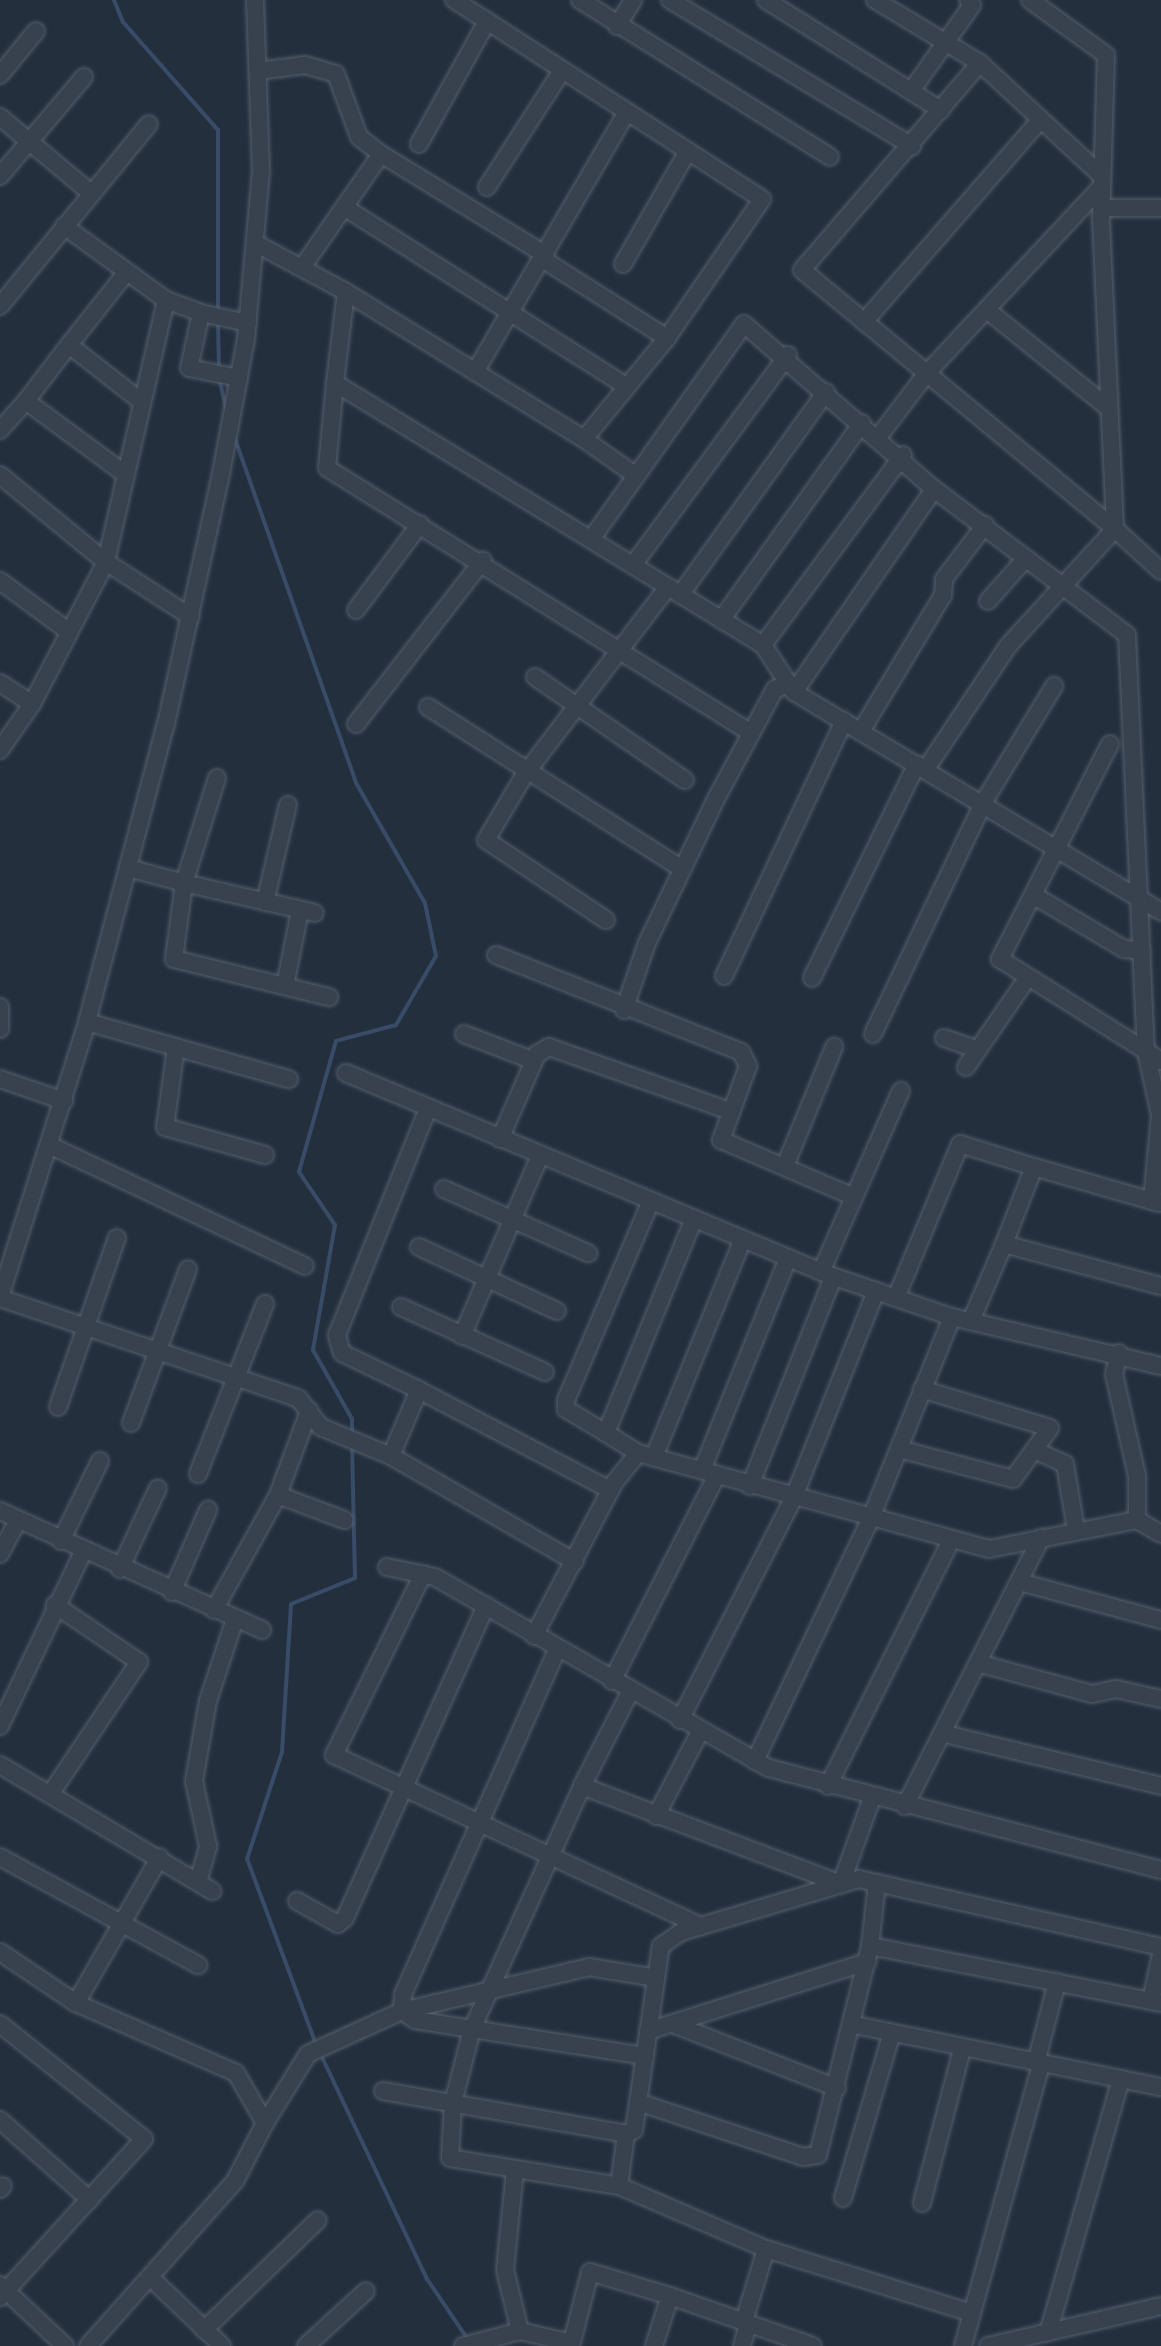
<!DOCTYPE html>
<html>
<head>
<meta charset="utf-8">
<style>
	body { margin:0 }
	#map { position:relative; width:1161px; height:2346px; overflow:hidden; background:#242f3e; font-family:"Public Sans",sans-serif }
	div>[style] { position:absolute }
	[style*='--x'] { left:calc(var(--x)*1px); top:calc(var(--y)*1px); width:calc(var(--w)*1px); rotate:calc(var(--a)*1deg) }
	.stream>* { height:4px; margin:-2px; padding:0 2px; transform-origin:2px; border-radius:2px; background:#394c67 }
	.roads { filter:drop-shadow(0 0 2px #565f6c) drop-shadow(0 0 2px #565f6c) }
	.street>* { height:16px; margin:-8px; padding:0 8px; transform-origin:8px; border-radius:8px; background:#38414e }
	span { translate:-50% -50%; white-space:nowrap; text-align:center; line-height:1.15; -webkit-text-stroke:7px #1d2633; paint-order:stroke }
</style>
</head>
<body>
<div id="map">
	<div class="stream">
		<div style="--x:114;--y:0;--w:24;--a:68"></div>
		<div style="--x:123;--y:22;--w:144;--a:48.7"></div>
		<div style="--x:218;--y:130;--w:184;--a:90"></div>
		<div style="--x:218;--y:322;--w:48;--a:88.8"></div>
		<div style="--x:219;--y:378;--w:35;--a:77"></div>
		<div style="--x:234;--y:436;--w:368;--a:70.6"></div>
		<div style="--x:356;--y:783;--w:138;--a:60.1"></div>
		<div style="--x:425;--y:903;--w:54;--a:78.3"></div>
		<div style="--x:436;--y:956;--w:80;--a:120.1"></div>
		<div style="--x:396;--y:1025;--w:62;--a:165.1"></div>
		<div style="--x:336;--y:1041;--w:136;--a:105.8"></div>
		<div style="--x:299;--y:1172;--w:64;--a:55.8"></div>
		<div style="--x:335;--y:1225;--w:127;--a:100"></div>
		<div style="--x:313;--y:1350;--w:79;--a:60.5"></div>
		<div style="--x:352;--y:1419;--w:15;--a:90"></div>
		<div style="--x:317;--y:2047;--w:201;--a:-110.4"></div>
		<div style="--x:247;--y:1859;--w:113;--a:-71.9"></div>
		<div style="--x:282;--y:1752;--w:148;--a:-86.5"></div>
		<div style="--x:291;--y:1604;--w:69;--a:-22.1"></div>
		<div style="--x:355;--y:1578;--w:132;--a:-91.3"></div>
		<div style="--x:321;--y:2055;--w:248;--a:64.7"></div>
		<div style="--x:427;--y:2279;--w:75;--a:55.9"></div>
	</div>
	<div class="roads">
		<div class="street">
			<div style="--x:580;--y:0;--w:295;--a:32.1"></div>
			<div style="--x:670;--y:0;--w:283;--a:31.1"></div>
			<div style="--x:766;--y:0;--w:207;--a:32.2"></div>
			<div style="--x:875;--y:0;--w:122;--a:31"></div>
			<div style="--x:980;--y:63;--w:166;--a:42.8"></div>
			<div style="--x:1030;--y:0;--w:94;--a:35.9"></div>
			<div style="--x:1106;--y:55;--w:164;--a:91.7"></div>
			<div style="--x:1101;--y:219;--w:310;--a:87.4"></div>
			<div style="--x:617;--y:26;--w:31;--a:-58"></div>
			<div style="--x:980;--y:63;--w:273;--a:130.7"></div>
			<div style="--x:802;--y:270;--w:406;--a:39.6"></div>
			<div style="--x:258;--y:71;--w:47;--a:-7.3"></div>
			<div style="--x:305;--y:65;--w:32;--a:16"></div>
			<div style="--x:336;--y:74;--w:67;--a:69.9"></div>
			<div style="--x:359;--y:137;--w:28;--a:38"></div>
			<div style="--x:0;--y:75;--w:57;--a:-50.7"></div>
			<div style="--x:914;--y:87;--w:100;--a:-54.7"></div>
			<div style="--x:972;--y:5;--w:6;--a:-129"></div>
			<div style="--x:0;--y:117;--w:119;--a:39.9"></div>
			<div style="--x:419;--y:144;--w:138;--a:-61"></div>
			<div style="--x:0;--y:176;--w:130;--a:-49.7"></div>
			<div style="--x:487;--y:187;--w:137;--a:-57.2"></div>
			<div style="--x:344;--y:207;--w:332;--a:32.4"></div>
			<div style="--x:1101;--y:208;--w:60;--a:0"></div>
			<div style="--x:64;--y:226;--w:126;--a:36"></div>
			<div style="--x:166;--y:300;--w:37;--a:20"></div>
			<div style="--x:201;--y:313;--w:56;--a:102.3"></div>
			<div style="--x:189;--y:368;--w:51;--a:11.3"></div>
			<div style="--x:255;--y:243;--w:103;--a:28.3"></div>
			<div style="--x:346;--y:292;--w:92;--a:96.9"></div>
			<div style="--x:335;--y:383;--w:502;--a:31.47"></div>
			<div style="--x:763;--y:645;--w:56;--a:56.6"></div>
			<div style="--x:794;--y:692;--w:428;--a:30.9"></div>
			<div style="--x:544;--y:260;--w:146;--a:32.4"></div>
			<div style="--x:623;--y:264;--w:130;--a:-60.1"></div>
			<div style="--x:303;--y:266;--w:136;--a:-55.1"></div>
			<div style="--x:381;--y:154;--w:193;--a:31.5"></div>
			<div style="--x:346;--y:292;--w:280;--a:31.7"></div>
			<div style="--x:584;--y:439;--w:131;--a:-50.6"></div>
			<div style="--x:667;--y:338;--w:168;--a:-55.6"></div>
			<div style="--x:762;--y:199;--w:367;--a:-147.1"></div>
			<div style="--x:0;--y:306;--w:235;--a:-50.7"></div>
			<div style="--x:987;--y:310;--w:153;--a:38.9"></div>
			<div style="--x:201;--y:313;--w:48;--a:12"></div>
			<div style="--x:864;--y:322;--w:269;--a:-48.9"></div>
			<div style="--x:69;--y:345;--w:92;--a:-51.6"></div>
			<div style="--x:475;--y:372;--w:299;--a:-59.7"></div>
			<div style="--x:335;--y:383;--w:85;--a:95.4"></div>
			<div style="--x:327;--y:468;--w:500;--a:32.01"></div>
			<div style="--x:0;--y:430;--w:39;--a:-48"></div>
			<div style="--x:879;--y:436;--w:79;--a:-52.7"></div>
			<div style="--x:927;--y:373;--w:256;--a:-46.9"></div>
			<div style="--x:584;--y:439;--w:64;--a:35.4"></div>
			<div style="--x:125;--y:474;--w:123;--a:-143.6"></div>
			<div style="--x:26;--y:401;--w:71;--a:-52.5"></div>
			<div style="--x:69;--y:345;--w:93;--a:38"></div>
			<div style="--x:0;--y:475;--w:137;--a:39.4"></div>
			<div style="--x:106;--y:562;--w:101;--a:32.9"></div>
			<div style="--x:592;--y:538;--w:262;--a:-54.6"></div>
			<div style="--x:744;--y:324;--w:252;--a:41"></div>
			<div style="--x:934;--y:489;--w:242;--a:37.1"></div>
			<div style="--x:1127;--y:635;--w:416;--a:87.4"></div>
			<div style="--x:1146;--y:1051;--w:18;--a:34"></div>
			<div style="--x:633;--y:565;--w:261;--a:-53.6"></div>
			<div style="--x:0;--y:581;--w:84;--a:36.3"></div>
			<div style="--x:680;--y:595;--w:250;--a:-54.3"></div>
			<div style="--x:988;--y:601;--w:57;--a:-48.5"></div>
			<div style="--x:356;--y:610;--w:107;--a:-53.3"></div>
			<div style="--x:721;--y:620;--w:242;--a:-54.4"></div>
			<div style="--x:763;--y:645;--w:236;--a:-53.6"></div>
			<div style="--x:535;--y:677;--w:182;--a:34.5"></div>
			<div style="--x:0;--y:683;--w:38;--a:33"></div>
			<div style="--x:794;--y:692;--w:247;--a:-55.4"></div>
			<div style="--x:428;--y:707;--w:301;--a:32.5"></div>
			<div style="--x:356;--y:724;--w:207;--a:-52.2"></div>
			<div style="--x:861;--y:731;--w:159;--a:-58.9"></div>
			<div style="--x:943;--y:595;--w:16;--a:-86"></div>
			<div style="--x:944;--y:579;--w:68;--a:-52.8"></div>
			<div style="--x:1110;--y:744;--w:242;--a:117.1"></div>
			<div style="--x:1000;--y:959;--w:173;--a:32.2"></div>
			<div style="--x:1146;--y:1051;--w:66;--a:77.7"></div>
			<div style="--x:1160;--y:1115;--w:86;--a:95.3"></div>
			<div style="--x:0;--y:750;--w:56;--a:-55.2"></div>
			<div style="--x:32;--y:704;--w:160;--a:-62.5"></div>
			<div style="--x:106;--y:562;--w:269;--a:-77.1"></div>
			<div style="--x:926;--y:769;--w:148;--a:-56.3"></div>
			<div style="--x:1008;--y:646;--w:159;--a:-47.6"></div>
			<div style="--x:1115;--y:529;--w:62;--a:42.4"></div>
			<div style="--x:217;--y:778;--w:110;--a:107.4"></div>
			<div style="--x:184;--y:883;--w:134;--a:12.9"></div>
			<div style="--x:128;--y:868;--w:58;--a:15"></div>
			<div style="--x:184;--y:883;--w:77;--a:97.5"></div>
			<div style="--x:174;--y:959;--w:160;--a:13.8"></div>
			<div style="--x:1033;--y:895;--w:106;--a:30.7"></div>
			<div style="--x:1124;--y:949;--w:18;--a:6"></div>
			<div style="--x:265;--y:902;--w:100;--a:-76.7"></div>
			<div style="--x:606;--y:920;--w:144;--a:-146.3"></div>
			<div style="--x:486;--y:840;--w:77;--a:-59.4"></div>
			<div style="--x:525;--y:774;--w:235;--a:-52.6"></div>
			<div style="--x:496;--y:955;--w:264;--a:21.6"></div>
			<div style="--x:741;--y:1052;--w:16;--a:63"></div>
			<div style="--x:748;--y:1066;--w:79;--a:110"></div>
			<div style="--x:721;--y:1140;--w:145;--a:23.2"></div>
			<div style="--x:724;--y:976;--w:282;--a:-64.8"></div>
			<div style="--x:812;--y:978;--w:238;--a:-63.9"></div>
			<div style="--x:285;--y:986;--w:77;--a:-78.8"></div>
			<div style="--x:0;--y:1007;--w:22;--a:90"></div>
			<div style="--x:624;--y:1010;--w:71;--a:-71.1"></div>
			<div style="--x:647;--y:943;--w:162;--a:-64.4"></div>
			<div style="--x:717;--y:797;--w:123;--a:-61.8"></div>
			<div style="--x:775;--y:689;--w:15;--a:-20"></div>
			<div style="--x:87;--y:1022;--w:210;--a:15.8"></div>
			<div style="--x:464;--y:1034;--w:75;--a:21.1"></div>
			<div style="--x:873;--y:1034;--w:256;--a:-64.5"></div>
			<div style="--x:983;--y:803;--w:137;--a:-58.7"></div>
			<div style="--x:944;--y:1038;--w:36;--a:19"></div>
			<div style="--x:176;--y:1047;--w:81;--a:97.8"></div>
			<div style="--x:165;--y:1127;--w:104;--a:15.6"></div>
			<div style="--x:966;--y:1067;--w:106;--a:-55.4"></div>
			<div style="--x:346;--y:1073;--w:524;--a:22.7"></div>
			<div style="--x:829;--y:1275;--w:130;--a:18.9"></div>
			<div style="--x:952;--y:1317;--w:215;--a:13.2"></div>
			<div style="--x:0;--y:1079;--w:68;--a:19"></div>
			<div style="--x:500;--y:1139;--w:93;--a:-66.5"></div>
			<div style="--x:537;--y:1054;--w:14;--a:-30"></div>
			<div style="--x:549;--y:1047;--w:192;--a:19.5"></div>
			<div style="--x:49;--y:1145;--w:283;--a:25.3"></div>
			<div style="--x:785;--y:1166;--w:129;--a:-67.6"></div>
			<div style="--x:444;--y:1189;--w:158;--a:24"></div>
			<div style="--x:1004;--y:1244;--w:83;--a:-68.7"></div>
			<div style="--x:1034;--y:1167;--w:130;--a:16.1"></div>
			<div style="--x:419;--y:1247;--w:152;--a:24.9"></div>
			<div style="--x:821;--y:1272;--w:198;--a:-66.2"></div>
			<div style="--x:0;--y:1297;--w:288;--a:-72.4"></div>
			<div style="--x:87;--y:1022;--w:308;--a:-75.2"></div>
			<div style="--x:166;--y:724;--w:251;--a:-77.6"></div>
			<div style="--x:220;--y:479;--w:142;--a:-79.5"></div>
			<div style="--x:246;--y:339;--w:168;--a:-84.9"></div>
			<div style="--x:261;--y:172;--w:172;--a:-92"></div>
			<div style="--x:0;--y:1298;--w:314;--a:18.6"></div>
			<div style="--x:298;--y:1398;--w:37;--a:52"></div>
			<div style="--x:321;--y:1427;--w:76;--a:22.5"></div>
			<div style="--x:391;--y:1456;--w:212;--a:29.9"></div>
			<div style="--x:896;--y:1298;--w:167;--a:-67.4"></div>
			<div style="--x:960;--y:1144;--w:77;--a:17.3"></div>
			<div style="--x:401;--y:1307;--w:158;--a:24.3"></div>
			<div style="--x:971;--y:1321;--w:84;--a:-66.8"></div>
			<div style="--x:1004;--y:1244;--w:163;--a:15"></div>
			<div style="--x:462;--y:1336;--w:196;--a:-66.6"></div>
			<div style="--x:1119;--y:1353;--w:22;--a:103"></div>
			<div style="--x:1114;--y:1374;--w:105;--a:77.3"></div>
			<div style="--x:1137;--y:1476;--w:44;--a:90"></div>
			<div style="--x:419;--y:1390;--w:85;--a:-154.3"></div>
			<div style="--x:342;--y:1353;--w:19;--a:-106"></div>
			<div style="--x:337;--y:1335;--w:244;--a:-68.1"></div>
			<div style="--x:58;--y:1407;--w:179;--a:-70.8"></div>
			<div style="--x:131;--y:1423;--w:164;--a:-69.7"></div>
			<div style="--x:606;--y:1433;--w:47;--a:-149"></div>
			<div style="--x:566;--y:1409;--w:9;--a:-90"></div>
			<div style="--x:566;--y:1400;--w:216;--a:-66.9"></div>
			<div style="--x:899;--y:1449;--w:118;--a:14.7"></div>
			<div style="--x:1013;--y:1479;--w:63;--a:-54"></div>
			<div style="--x:1050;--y:1428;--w:134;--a:-163.1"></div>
			<div style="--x:1034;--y:1450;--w:34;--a:24"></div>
			<div style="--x:1065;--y:1464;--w:67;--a:80.5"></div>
			<div style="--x:638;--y:1453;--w:38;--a:-148"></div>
			<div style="--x:606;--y:1433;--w:232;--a:-67.7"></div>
			<div style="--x:391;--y:1456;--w:72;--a:-67"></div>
			<div style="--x:419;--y:1390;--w:216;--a:27.6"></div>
			<div style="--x:654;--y:1457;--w:235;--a:-67.8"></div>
			<div style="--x:702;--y:1470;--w:229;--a:-67.9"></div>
			<div style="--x:198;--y:1474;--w:183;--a:-68.5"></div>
			<div style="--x:750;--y:1486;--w:225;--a:-68.3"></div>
			<div style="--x:278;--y:1495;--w:71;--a:20.7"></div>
			<div style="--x:0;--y:1511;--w:288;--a:24.4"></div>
			<div style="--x:61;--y:1541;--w:89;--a:-64"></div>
			<div style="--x:0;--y:1554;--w:38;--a:-62"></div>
			<div style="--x:387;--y:1567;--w:49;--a:11.8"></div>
			<div style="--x:435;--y:1577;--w:385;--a:29.8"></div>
			<div style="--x:769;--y:1768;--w:405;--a:14.6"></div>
			<div style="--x:120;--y:1569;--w:89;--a:-64.9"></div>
			<div style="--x:423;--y:1574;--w:202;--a:116.2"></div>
			<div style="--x:334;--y:1755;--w:405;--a:25"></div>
			<div style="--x:1020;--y:1582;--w:146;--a:15.1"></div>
			<div style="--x:172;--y:1592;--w:90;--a:-66.3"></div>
			<div style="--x:214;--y:1610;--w:132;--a:-60.9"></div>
			<div style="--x:278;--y:1495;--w:90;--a:-69.7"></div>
			<div style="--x:534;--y:1636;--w:173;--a:-62.4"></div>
			<div style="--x:614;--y:1483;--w:38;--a:-51"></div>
			<div style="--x:638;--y:1453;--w:364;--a:15.3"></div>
			<div style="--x:989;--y:1549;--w:151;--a:-11.1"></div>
			<div style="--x:1137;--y:1520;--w:28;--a:30"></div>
			<div style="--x:557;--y:1650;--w:378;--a:114.1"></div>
			<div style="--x:403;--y:1995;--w:16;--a:94"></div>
			<div style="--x:402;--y:2011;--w:16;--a:35"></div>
			<div style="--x:415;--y:2020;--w:233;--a:8.9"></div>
			<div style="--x:978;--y:1663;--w:118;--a:15.2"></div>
			<div style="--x:1092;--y:1694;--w:25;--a:-12"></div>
			<div style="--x:1116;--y:1689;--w:46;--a:12.5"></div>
			<div style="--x:612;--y:1681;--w:231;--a:-63"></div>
			<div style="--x:680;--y:1720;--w:248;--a:-62.9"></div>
			<div style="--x:793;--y:1499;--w:224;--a:-68.2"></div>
			<div style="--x:0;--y:1726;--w:193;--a:-64.5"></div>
			<div style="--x:945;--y:1734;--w:222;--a:13.5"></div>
			<div style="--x:755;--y:1761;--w:267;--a:-64.5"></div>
			<div style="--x:870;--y:1520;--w:219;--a:-68"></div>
			<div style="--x:0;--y:1765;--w:247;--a:30.7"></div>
			<div style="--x:582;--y:1786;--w:106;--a:-62.9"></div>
			<div style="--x:828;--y:1786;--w:275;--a:-63.4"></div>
			<div style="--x:51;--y:1793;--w:158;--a:-56.1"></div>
			<div style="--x:139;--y:1662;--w:102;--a:-145.8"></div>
			<div style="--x:905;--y:1806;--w:301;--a:-63.1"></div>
			<div style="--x:656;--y:1816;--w:95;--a:-62.4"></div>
			<div style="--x:0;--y:1857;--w:226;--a:28.6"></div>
			<div style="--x:198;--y:1882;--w:37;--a:-74"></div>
			<div style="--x:208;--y:1846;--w:66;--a:-102.2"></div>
			<div style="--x:194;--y:1781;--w:81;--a:-80.1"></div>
			<div style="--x:208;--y:1701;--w:86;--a:-71.8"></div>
			<div style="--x:877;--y:1883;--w:291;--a:12.7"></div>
			<div style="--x:297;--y:1901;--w:47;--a:29.3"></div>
			<div style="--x:338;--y:1924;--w:9;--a:-41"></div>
			<div style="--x:345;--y:1918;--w:343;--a:-65.7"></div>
			<div style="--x:0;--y:1952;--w:92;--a:33.9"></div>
			<div style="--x:76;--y:2003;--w:175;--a:23.6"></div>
			<div style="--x:236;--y:2073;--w:58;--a:59.9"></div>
			<div style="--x:265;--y:2123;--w:65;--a:117.3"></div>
			<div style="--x:235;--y:2181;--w:221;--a:131.7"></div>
			<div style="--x:1151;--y:2001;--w:48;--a:-78"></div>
			<div style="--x:76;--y:2003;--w:168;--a:-60.1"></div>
			<div style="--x:0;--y:2024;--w:184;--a:38.6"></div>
			<div style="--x:144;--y:2139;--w:214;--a:132.3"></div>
			<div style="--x:673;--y:2024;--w:176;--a:21.3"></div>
			<div style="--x:855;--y:2025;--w:312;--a:11.5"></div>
			<div style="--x:648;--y:2031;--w:230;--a:-17.5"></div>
			<div style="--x:1036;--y:2063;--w:84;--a:-75.5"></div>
			<div style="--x:383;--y:2091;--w:247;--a:10"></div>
			<div style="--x:626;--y:2134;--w:9;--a:-27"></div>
			<div style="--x:634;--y:2130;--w:186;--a:-81.7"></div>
			<div style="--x:661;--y:1946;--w:24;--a:-35"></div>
			<div style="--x:681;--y:1932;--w:186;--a:-16.6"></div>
			<div style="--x:859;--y:1879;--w:18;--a:13"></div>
			<div style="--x:877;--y:1883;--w:63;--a:96.3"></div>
			<div style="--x:638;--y:2102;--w:174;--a:18.4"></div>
			<div style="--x:803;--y:2157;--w:15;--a:-8"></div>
			<div style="--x:818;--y:2155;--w:215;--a:-76"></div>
			<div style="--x:870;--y:1946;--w:297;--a:11.1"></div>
			<div style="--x:0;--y:2120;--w:120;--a:41.6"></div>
			<div style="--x:265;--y:2123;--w:81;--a:-58.1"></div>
			<div style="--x:308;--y:2054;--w:103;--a:-24.6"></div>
			<div style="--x:402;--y:2011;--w:192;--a:-13.2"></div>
			<div style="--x:589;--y:1967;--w:68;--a:9.3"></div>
			<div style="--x:515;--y:2170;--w:100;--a:95.7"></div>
			<div style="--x:505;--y:2270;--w:63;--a:76.2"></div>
			<div style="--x:619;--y:2186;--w:52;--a:-82.3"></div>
			<div style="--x:0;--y:2189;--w:4;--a:-45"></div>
			<div style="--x:843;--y:2198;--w:172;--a:-73.5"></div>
			<div style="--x:922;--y:2203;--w:159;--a:-75.4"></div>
			<div style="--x:766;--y:2249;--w:160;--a:-156.8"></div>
			<div style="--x:619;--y:2186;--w:171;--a:-170.6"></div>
			<div style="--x:450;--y:2158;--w:55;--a:-86.9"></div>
			<div style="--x:453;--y:2103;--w:76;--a:-75.6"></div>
			<div style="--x:472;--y:2029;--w:267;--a:-65.6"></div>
			<div style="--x:582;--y:1786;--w:277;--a:20.7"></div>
			<div style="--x:841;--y:1884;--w:91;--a:-70.2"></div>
			<div style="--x:152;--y:2279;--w:97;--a:43.7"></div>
			<div style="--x:0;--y:2285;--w:89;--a:43.2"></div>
			<div style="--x:744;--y:2321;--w:75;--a:-73"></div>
			<div style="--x:766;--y:2249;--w:215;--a:17.3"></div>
			<div style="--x:204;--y:2330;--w:158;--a:-44"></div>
			<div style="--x:1049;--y:2330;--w:261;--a:-74"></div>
			<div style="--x:306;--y:2346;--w:81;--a:-42.5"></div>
			<div style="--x:463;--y:2346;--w:59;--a:-14.7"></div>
			<div style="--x:520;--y:2331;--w:53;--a:13"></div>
			<div style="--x:571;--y:2346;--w:76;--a:-75.6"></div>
			<div style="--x:590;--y:2272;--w:84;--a:16.7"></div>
			<div style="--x:654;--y:2346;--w:52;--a:-72.3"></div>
			<div style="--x:670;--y:2296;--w:151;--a:19.3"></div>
			<div style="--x:742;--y:2346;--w:24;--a:-75"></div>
			<div style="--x:963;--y:2346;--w:293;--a:-74.5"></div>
			<div style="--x:988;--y:2346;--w:178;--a:-13"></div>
		</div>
	</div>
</div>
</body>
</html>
